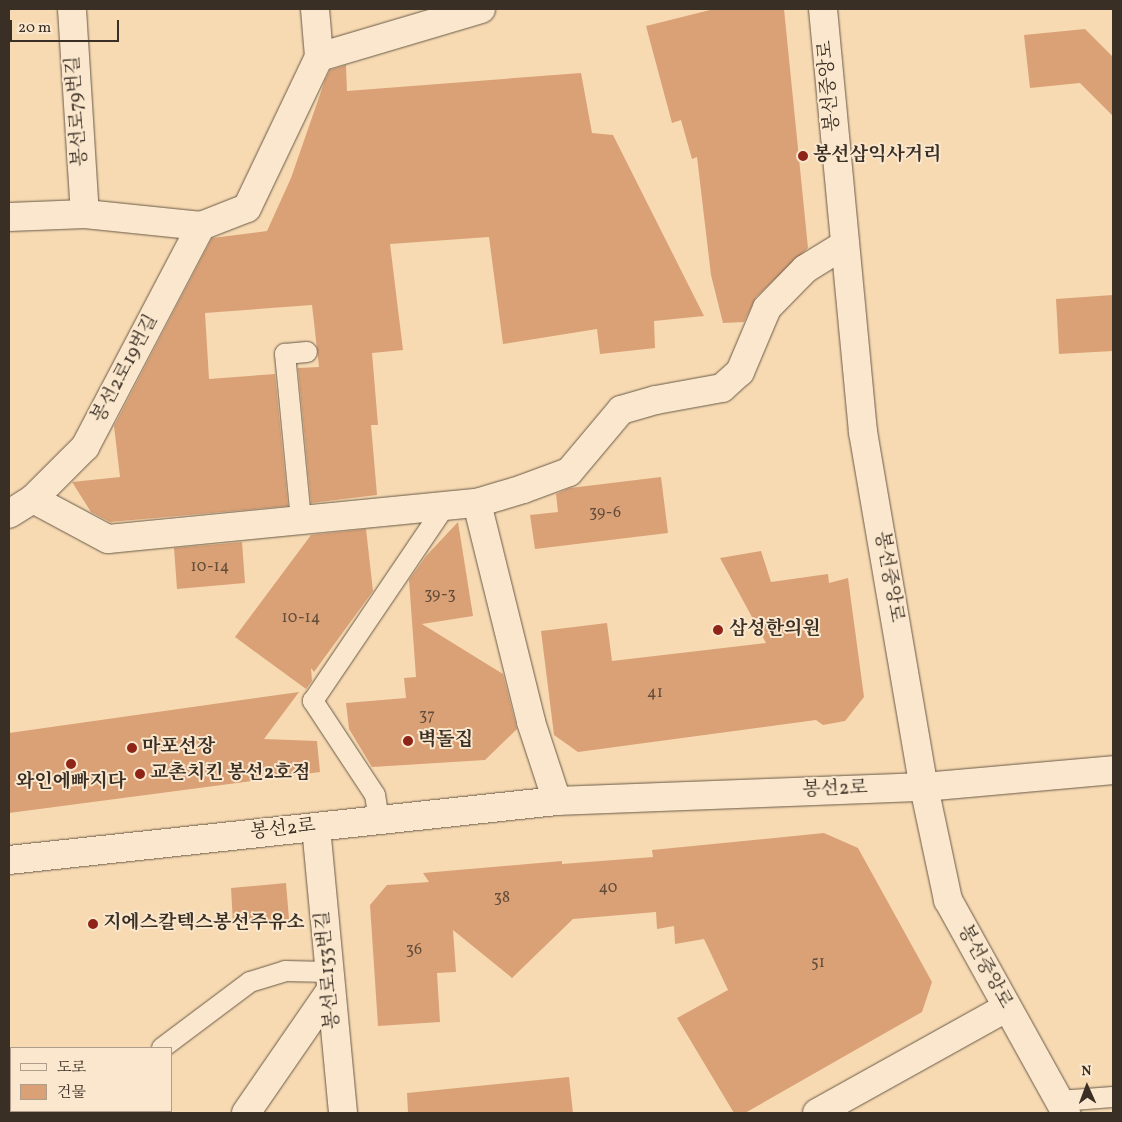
<!DOCTYPE html>
<html>
<head>
<meta charset="utf-8">
<style>
	body { margin:0 }
	#map { position:relative; width:1122px; height:1122px; overflow:hidden; background:#f7dab2; font-family:Vollkorn,"Noto Serif KR",serif }
	div>[style] { position:absolute }
	[style*='--x'] { left:calc(var(--x)*1px); top:calc(var(--y)*1px); width:calc(var(--w)*1px); rotate:calc(var(--a)*1deg) }
	.building>* { inset:0; background:#daa177 }
	.roads { filter:drop-shadow(0 0 1px #695a48) drop-shadow(0 0 1px #695a48) }
	.lane>* { height:20px; margin:-10px; padding:0 10px; transform-origin:10px; border-radius:10px; background:#fae7cd }
	.street>* { height:28px; margin:-14px; padding:0 14px; transform-origin:14px; border-radius:14px; background:#fae7cd }
	.secondary>* { height:28px; margin:-14px; padding:0 14px; transform-origin:14px; border-radius:14px; background:#fae7cd }
	.dots>* { width:14px; height:14px; translate:-50% -50%; box-sizing:border-box; border:2px solid #fae7cd; border-radius:50% }
	span { translate:-50% -50%; white-space:nowrap; text-align:center; line-height:1.15; -webkit-text-stroke:4px #fae7cd; paint-order:stroke }
	.number-label { font-size:16px; color:#624c3a }
	.number-label span { -webkit-text-stroke-width:0 }
	.street-label { font-size:19px; color:#3a2f25 }
	.poi-label { font-size:19px; color:#3a2f25; font-weight:700 }
	.left { translate:0 -50%; text-align:left }
	.frame { position:absolute; inset:0; border:10px solid #3a2f25; pointer-events:none }
	.legend { position:absolute; left:10px; top:1047px; width:162px; height:65px; box-sizing:border-box; background:#fae7cd; border:1px solid #ad9d8a; margin:0; padding:6px 9px; list-style:none; font-size:15px; color:#3a2f25 }
	.legend li { display:flex; align-items:center; gap:10px; height:25px }
	.legend b { width:25px; border:1px solid #ad9d8a }
	.north { position:absolute; left:1062px; top:1062px; width:50px; height:50px; -webkit-text-stroke:4px #fae7cd; paint-order:stroke; rotate:358deg; font-size:14px; font-weight:700; line-height:20px; text-align:center; color:#3a2f25 }
	.north::after { content:''; display:block; margin:auto; width:18px; height:22px; background:#3a2f25; clip-path:polygon(50% 0,100% 100%,50% 72%,0 100%) }
	.scale { position:absolute; left:10px; top:20px; width:109px; height:22px; box-sizing:border-box; border:2px solid #3a2f25; border-top:0; padding-left:6px; font-size:15px; line-height:18px; white-space:nowrap; color:#3a2f25; -webkit-text-stroke:4px #fae7cd; paint-order:stroke }
</style>
</head>
<body>
<div id="map">
	<div class="building">
		<div style="clip-path:polygon(714px 9px,784px 9px,808px 248px,756px 297px,744px 322px,723px 323px,711px 275px,697px 157px,692px 159px,681px 120px,672px 123px,646px 26px)"></div>
		<div style="clip-path:polygon(1085px 29px,1113px 57px,1113px 116px,1080px 83px,1030px 88px,1024px 35px)"></div>
		<div style="clip-path:polygon(346px 65px,347px 91px,581px 73px,592px 133px,613px 135px,704px 316px,654px 321px,655px 348px,600px 354px,597px 329px,503px 344px,489px 237px,390px 244px,403px 350px,372px 353px,378px 425px,371px 425px,377px 495px,311px 503px,298px 368px,319px 367px,312px 305px,205px 313px,209px 379px,275px 374px,288px 506px,110px 522px,91px 512px,72px 482px,120px 477px,114px 426px,212px 238px,267px 231px,291px 178px,325px 80px,330px 70px)"></div>
		<div style="clip-path:polygon(1113px 295px,1113px 351px,1059px 354px,1056px 299px)"></div>
		<div style="clip-path:polygon(661px 477px,668px 533px,535px 549px,530px 515px,558px 512px,556px 494px,570px 488px)"></div>
		<div style="clip-path:polygon(458px 522px,473px 616px,422px 624px,503px 674px,517px 729px,485px 760px,372px 767px,349px 729px,346px 703px,406px 698px,404px 678px,416px 677px,409px 580px,426px 556px)"></div>
		<div style="clip-path:polygon(366px 529px,373px 591px,314px 672px,311px 668px,312px 681px,306px 689px,235px 637px,311px 535px)"></div>
		<div style="clip-path:polygon(242px 542px,245px 583px,177px 589px,174px 548px)"></div>
		<div style="clip-path:polygon(761px 551px,771px 582px,828px 574px,829px 583px,848px 578px,864px 697px,845px 721px,823px 725px,816px 720px,578px 752px,554px 735px,541px 631px,607px 623px,612px 661px,766px 643px,720px 558px)"></div>
		<div style="clip-path:polygon(299px 692px,264px 739px,317px 741px,320px 772px,9px 813px,9px 733px)"></div>
		<div style="clip-path:polygon(824px 833px,858px 848px,932px 982px,922px 1012px,745px 1113px,734px 1113px,677px 1018px,728px 990px,704px 939px,675px 944px,674px 926px,657px 929px,656px 912px,573px 919px,512px 978px,453px 930px,456px 972px,437px 973px,440px 1022px,378px 1026px,370px 905px,387px 885px,429px 882px,423px 873px,562px 861px,562px 864px,653px 857px,652px 850px)"></div>
		<div style="clip-path:polygon(286px 883px,289px 919px,233px 924px,231px 888px)"></div>
		<div style="clip-path:polygon(569px 1077px,573px 1113px,408px 1113px,407px 1093px)"></div>
	</div>
	<div class="roads">
		<div class="lane">
			<div style="--x:301;--y:520;--w:167;--a:-95.5"></div>
			<div style="--x:285;--y:354;--w:22;--a:-5"></div>
			<div style="--x:379;--y:820;--w:25;--a:-99"></div>
			<div style="--x:375;--y:795;--w:113;--a:-123.4"></div>
			<div style="--x:313;--y:701;--w:235;--a:-55.9"></div>
			<div style="--x:162;--y:1048;--w:110;--a:-36.9"></div>
			<div style="--x:250;--y:982;--w:37;--a:-17"></div>
			<div style="--x:285;--y:971;--w:44;--a:1.3"></div>
			<div style="--x:9;--y:1094;--w:2;--a:0"></div>
			<div style="--x:1059;--y:1101;--w:54;--a:-4.2"></div>
		</div>
		<div class="street">
			<div style="--x:72;--y:9;--w:205;--a:86.4"></div>
			<div style="--x:315;--y:9;--w:48;--a:85.2"></div>
			<div style="--x:9;--y:217;--w:76;--a:-2.3"></div>
			<div style="--x:85;--y:214;--w:117;--a:5.9"></div>
			<div style="--x:201;--y:226;--w:49;--a:-21.4"></div>
			<div style="--x:247;--y:208;--w:167;--a:-64.5"></div>
			<div style="--x:319;--y:57;--w:169;--a:-16.5"></div>
			<div style="--x:33;--y:499;--w:85;--a:28.1"></div>
			<div style="--x:108;--y:539;--w:371;--a:-5.6"></div>
			<div style="--x:477;--y:503;--w:48;--a:-16.9"></div>
			<div style="--x:523;--y:489;--w:49;--a:-20.3"></div>
			<div style="--x:569;--y:472;--w:81;--a:-50"></div>
			<div style="--x:621;--y:410;--w:36;--a:-16"></div>
			<div style="--x:656;--y:400;--w:67;--a:-10.3"></div>
			<div style="--x:722;--y:388;--w:24;--a:-42"></div>
			<div style="--x:740;--y:372;--w:69;--a:-67.1"></div>
			<div style="--x:767;--y:308;--w:54;--a:-45.7"></div>
			<div style="--x:805;--y:269;--w:46;--a:-31.6"></div>
			<div style="--x:477;--y:503;--w:226;--a:76.1"></div>
			<div style="--x:531;--y:722;--w:83;--a:71.8"></div>
			<div style="--x:9;--y:514;--w:28;--a:-32"></div>
			<div style="--x:33;--y:499;--w:74;--a:-45"></div>
			<div style="--x:85;--y:447;--w:250;--a:-62.3"></div>
			<div style="--x:924;--y:787;--w:190;--a:-5.1"></div>
			<div style="--x:316;--y:827;--w:287;--a:84.6"></div>
			<div style="--x:246;--y:1113;--w:150;--a:-55.4"></div>
			<div style="--x:817;--y:1113;--w:216;--a:-29.1"></div>
		</div>
		<div class="secondary">
			<div style="--x:823;--y:9;--w:425;--a:84.6"></div>
			<div style="--x:863;--y:432;--w:360;--a:80.3"></div>
			<div style="--x:924;--y:787;--w:116;--a:78"></div>
			<div style="--x:948;--y:900;--w:244;--a:61"></div>
			<div style="--x:9;--y:860;--w:551;--a:-6.15"></div>
			<div style="--x:557;--y:801;--w:367;--a:-2.2"></div>
		</div>
	</div>
	<div class="dots">
		<div style="left:803px;top:156px;background:#8f2418"></div>
		<div style="left:718px;top:630px;background:#8f2418"></div>
		<div style="left:408px;top:741px;background:#8f2418"></div>
		<div style="left:132px;top:748px;background:#8f2418"></div>
		<div style="left:71px;top:764px;background:#8f2418"></div>
		<div style="left:140px;top:774px;background:#8f2418"></div>
		<div style="left:93px;top:924px;background:#8f2418"></div>
	</div>
	<div class="number-label">
		<span style="left:605px;top:513px">39-6</span>
		<span style="left:210px;top:567px">10-14</span>
		<span style="left:440px;top:595px">39-3</span>
		<span style="left:301px;top:618px">10-14</span>
		<span style="left:655px;top:693px">41</span>
		<span style="left:427px;top:716px">37</span>
		<span style="left:608px;top:888px">40</span>
		<span style="left:502px;top:898px">38</span>
		<span style="left:414px;top:950px">36</span>
		<span style="left:818px;top:963px">51</span>
	</div>
	<div class="street-label">
		<span style="left:830px;top:86px;rotate:-95deg">봉선중앙로</span>
		<span style="left:78px;top:111px;rotate:-94deg">봉선로79번길</span>
		<span style="left:126px;top:369px;rotate:-62deg">봉선2로19번길</span>
		<span style="left:888px;top:577px;rotate:80deg">봉선중앙로</span>
		<span style="left:835px;top:790px;rotate:-2deg">봉선2로</span>
		<span style="left:283px;top:830px;rotate:-6deg">봉선2로</span>
		<span style="left:984px;top:967px;rotate:61deg">봉선중앙로</span>
		<span style="left:329px;top:970px;rotate:-95deg">봉선로133번길</span>
	</div>
	<div class="poi-label">
		<span class="left" style="left:813px;top:156px">봉선삼익사거리</span>
		<span class="left" style="left:729px;top:630px">삼성한의원</span>
		<span class="left" style="left:418px;top:741px">벽돌집</span>
		<span class="left" style="left:142px;top:748px">마포선장</span>
		<span class="left" style="left:150px;top:774px">교촌치킨 봉선2호점</span>
		<span style="left:71px;top:783px">와인에빠지다</span>
		<span class="left" style="left:103px;top:924px">지에스칼텍스봉선주유소</span>
	</div>
	<div class="frame"></div>
	<ul class="legend">
	<li><b style="height:6px;background:#fae7cd"></b>도로</li>
	<li><b style="height:14px;background:#daa177"></b>건물</li>
	</ul>
	<div class="north">N</div>
	<div class="scale">20 m</div>
</div>
</body>
</html>
